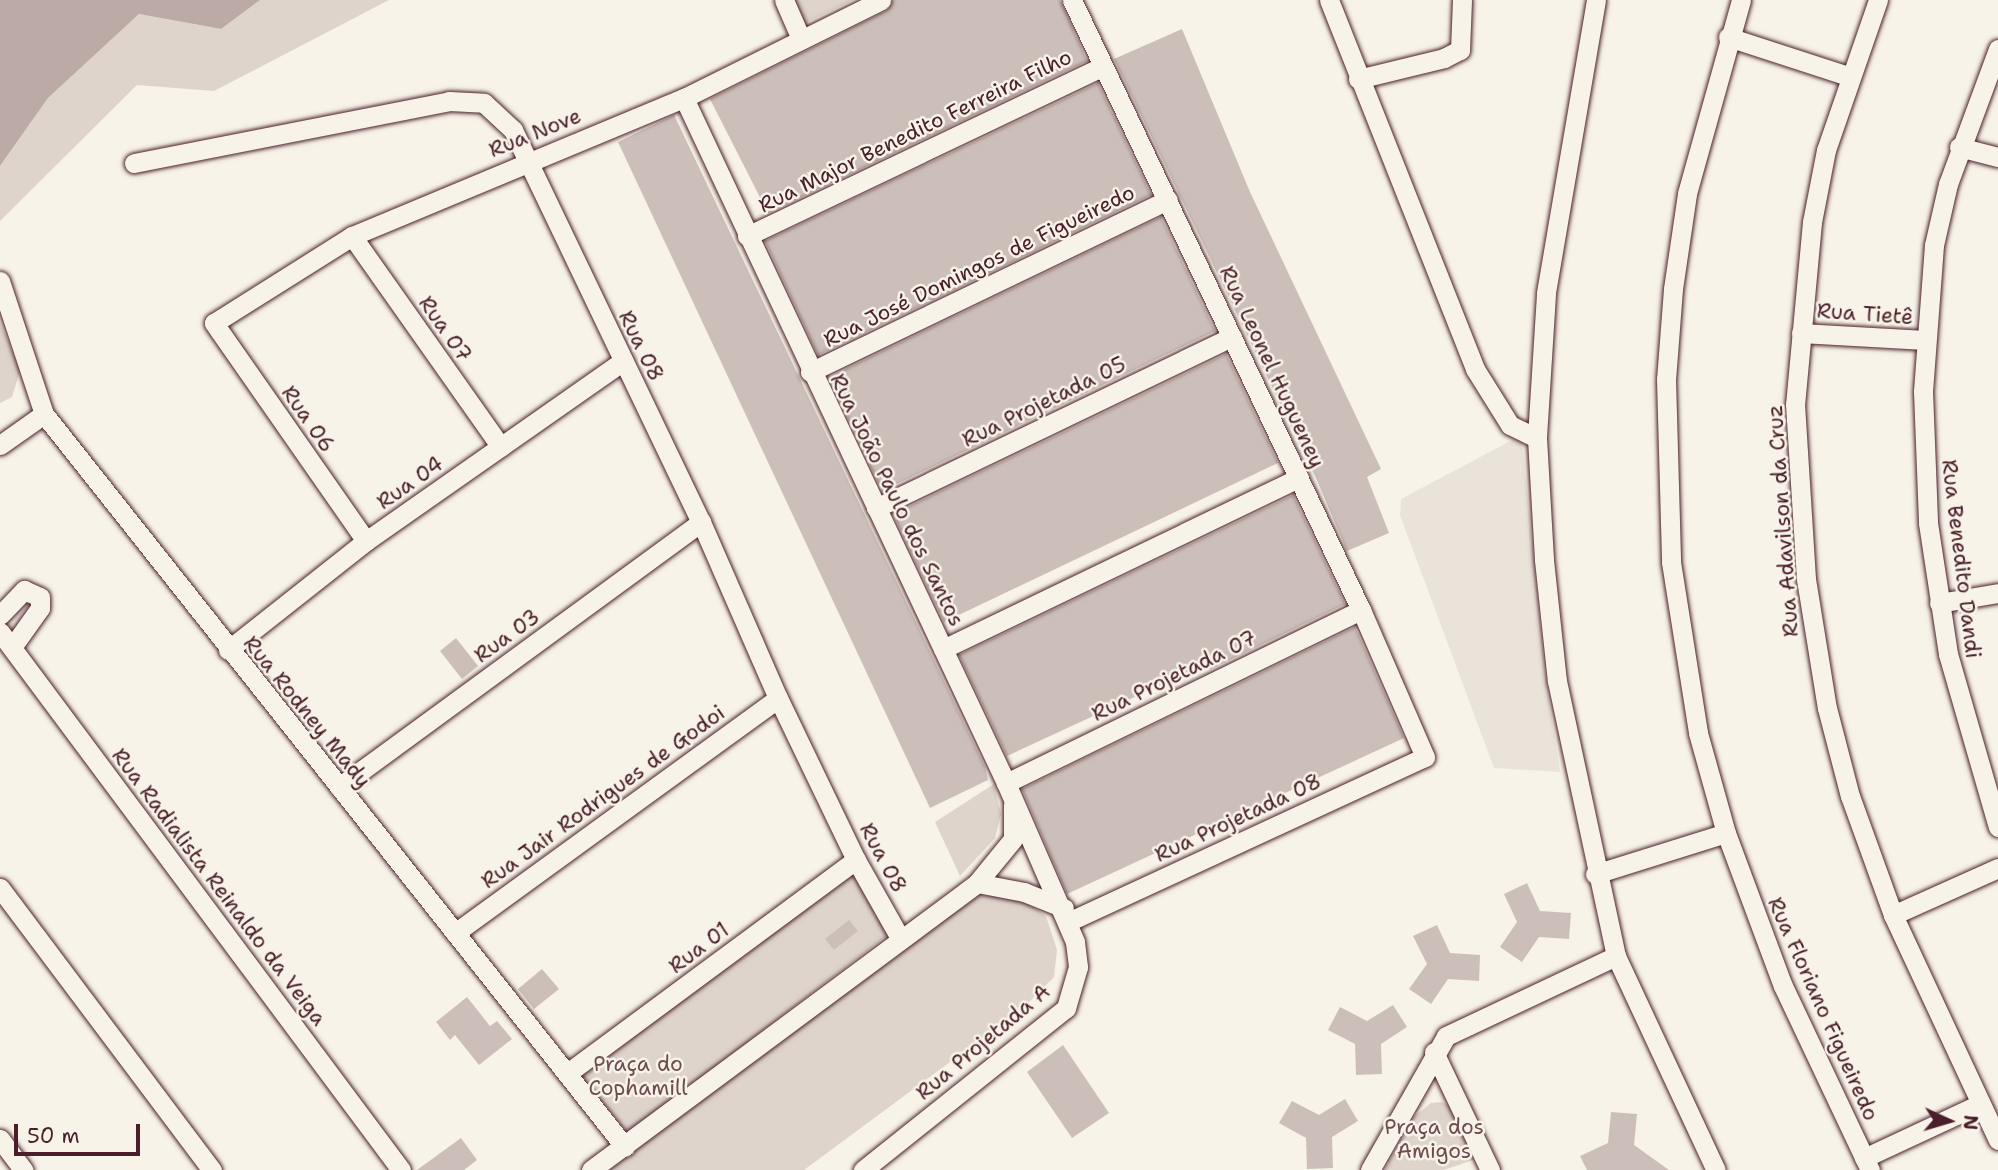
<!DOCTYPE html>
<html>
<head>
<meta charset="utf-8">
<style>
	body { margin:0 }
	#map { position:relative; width:1998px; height:1170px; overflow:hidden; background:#f7f3e8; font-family:"Shantell Sans",sans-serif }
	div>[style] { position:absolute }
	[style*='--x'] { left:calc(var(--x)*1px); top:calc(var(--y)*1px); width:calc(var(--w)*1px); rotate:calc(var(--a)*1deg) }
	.built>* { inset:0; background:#eae3da }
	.green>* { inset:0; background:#ded4cc }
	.water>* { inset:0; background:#bcaaa7 }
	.building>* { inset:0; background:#ccbfb9 }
	.roads { filter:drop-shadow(0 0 2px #4a1f2b) drop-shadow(0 0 2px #4a1f2b) }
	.minor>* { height:19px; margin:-9.5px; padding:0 9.5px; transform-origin:9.5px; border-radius:9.5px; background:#f7f3e8 }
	span { translate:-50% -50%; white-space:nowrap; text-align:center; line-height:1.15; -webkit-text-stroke:5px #f7f3e8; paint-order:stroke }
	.street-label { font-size:21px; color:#4a1f2b }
	.park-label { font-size:21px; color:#6f4c53 }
	.north { position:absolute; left:1914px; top:1086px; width:70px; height:70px; -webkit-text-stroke:5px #f7f3e8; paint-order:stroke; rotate:94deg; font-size:19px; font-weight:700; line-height:28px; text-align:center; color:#4a1f2b }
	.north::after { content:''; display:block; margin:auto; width:24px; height:32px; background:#4a1f2b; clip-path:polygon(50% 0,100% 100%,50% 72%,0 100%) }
	.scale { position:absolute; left:14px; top:1124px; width:126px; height:32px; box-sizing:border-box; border:4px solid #4a1f2b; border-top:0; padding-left:9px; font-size:21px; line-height:24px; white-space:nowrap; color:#4a1f2b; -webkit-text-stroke:5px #f7f3e8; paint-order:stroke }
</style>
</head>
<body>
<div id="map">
	<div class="built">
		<div style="clip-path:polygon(1518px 437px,1522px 441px,1545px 674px,1560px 772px,1494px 768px,1400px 515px,1401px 499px)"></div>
	</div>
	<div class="green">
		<div style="clip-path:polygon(260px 0,389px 0,214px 91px,137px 85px,0 221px,0 166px,48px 98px,139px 14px,221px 29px)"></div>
		<div style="clip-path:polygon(794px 0,853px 0,805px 23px)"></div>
		<div style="clip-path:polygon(0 322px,20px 371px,12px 397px,0 403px)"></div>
		<div style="clip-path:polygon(994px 784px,1001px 814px,995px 838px,960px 876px,935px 822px)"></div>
		<div style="clip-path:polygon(855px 867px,890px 933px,628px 1133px,579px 1073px)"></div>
		<div style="clip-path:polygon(981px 889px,1013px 893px,1046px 916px,1057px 950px,1054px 977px,1023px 1008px,804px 1170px,598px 1170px)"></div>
		<div style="clip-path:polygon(1442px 1102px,1452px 1107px,1476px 1159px,1444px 1170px,1385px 1170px,1410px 1120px,1431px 1103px)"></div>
	</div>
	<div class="water">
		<div style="clip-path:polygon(0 0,260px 0,221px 29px,139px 14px,48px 98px,0 166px)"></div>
	</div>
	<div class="building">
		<div style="clip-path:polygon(893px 0,1060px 0,1087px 61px,768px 213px,710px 99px,886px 11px)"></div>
		<div style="clip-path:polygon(1182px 29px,1250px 192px,1381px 469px,1367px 477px,1389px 533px,1347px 551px,1316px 478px,1114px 59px)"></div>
		<div style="clip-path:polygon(1098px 83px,1151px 195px,818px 355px,765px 241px)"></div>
		<div style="clip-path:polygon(674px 115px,985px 767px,988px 780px,930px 808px,618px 142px)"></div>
		<div style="clip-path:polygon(1161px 217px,1215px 331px,882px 491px,829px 377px)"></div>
		<div style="clip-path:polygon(1226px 354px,1278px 463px,944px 622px,893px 514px)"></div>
		<div style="clip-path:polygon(1293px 495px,1345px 604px,1209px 670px,1206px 664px,1007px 756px,959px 655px)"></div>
		<div style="clip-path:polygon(1355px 627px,1404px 738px,1067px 894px,1022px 789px)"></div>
		<div style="clip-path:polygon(456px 638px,478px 666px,462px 679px,440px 651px)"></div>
		<div style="clip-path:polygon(1527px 883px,1540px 911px,1571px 913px,1569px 939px,1539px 937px,1522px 962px,1500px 947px,1517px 922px,1504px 894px)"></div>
		<div style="clip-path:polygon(849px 920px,858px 931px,834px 950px,825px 939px)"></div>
		<div style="clip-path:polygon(1437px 925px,1450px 953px,1480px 955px,1479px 981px,1448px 979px,1431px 1004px,1409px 989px,1427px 964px,1413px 936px)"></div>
		<div style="clip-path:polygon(542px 969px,559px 989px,534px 1009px,518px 989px)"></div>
		<div style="clip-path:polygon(467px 997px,490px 1026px,497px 1021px,512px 1039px,479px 1065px,455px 1035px,450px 1040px,436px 1022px)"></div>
		<div style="clip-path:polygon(1393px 1005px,1407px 1027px,1381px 1044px,1382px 1074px,1356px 1075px,1355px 1044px,1328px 1030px,1340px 1007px,1367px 1021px)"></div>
		<div style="clip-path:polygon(1063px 1045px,1109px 1113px,1072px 1138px,1027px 1072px)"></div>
		<div style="clip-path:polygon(1345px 1099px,1358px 1121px,1332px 1137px,1333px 1168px,1307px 1169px,1306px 1138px,1279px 1123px,1292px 1101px,1319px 1115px)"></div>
		<div style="clip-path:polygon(1611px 1112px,1637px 1114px,1634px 1145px,1669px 1170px,1587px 1170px,1580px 1156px,1608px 1143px)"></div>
		<div style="clip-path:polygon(461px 1138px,477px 1160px,464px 1170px,417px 1170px)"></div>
	</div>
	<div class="roads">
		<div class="minor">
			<div style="--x:784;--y:0;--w:43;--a:66.4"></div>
			<div style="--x:1329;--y:0;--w:397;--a:68.4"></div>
			<div style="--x:1475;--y:369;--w:66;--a:58"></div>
			<div style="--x:1510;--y:425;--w:30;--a:26"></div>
			<div style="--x:1596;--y:0;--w:298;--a:99.7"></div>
			<div style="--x:1546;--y:294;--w:144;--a:93.6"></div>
			<div style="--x:1537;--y:438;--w:122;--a:86.7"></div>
			<div style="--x:1544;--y:560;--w:122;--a:83.9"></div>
			<div style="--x:1557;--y:681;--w:281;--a:77.9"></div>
			<div style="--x:1616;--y:956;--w:236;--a:65"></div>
			<div style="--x:1741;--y:0;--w:201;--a:105.6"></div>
			<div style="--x:1687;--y:194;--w:96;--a:98.4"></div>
			<div style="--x:1673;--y:289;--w:90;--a:94.4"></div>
			<div style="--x:1666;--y:379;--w:183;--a:88.4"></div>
			<div style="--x:1671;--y:562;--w:173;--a:81"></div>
			<div style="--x:1698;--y:733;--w:104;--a:74.4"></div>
			<div style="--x:1726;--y:833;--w:163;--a:69.6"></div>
			<div style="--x:1783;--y:986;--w:204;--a:64.7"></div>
			<div style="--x:1878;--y:0;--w:159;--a:109.1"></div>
			<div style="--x:1826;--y:150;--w:73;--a:101"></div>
			<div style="--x:1812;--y:222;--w:183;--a:95.3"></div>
			<div style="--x:1795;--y:404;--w:175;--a:86.4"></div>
			<div style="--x:1806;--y:579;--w:131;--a:80.8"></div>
			<div style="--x:1827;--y:708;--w:91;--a:75.4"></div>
			<div style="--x:1850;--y:796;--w:127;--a:70.1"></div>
			<div style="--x:1893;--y:915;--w:248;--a:65"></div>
			<div style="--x:1728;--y:37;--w:129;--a:18"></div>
			<div style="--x:1998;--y:49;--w:144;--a:110.3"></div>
			<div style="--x:1948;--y:184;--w:63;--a:102.9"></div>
			<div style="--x:1934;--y:245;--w:146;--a:94.3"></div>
			<div style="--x:1923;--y:391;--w:132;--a:87.8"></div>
			<div style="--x:1928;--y:523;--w:133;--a:81.3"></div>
			<div style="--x:1948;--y:654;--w:180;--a:73.9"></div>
			<div style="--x:1358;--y:79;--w:89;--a:-13.7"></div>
			<div style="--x:1444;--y:58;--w:18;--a:-27"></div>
			<div style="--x:1460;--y:50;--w:50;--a:-87.7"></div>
			<div style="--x:684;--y:98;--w:757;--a:64.82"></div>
			<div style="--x:1006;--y:783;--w:173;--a:66.5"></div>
			<div style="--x:1075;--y:942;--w:25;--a:83"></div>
			<div style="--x:1078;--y:967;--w:43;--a:106.3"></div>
			<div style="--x:1066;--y:1008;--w:260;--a:141.4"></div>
			<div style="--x:1959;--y:147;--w:40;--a:14.4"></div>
			<div style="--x:134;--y:163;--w:321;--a:-11.1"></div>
			<div style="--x:449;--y:101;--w:35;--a:3"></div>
			<div style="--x:484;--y:103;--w:40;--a:43"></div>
			<div style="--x:513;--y:130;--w:435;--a:64.4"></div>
			<div style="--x:701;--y:522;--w:192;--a:66.4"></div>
			<div style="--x:778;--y:698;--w:180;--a:64.3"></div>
			<div style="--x:856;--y:860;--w:90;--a:60.6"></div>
			<div style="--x:352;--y:236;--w:258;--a:54.8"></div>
			<div style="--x:747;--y:236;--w:393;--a:-25.5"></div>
			<div style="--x:0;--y:281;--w:140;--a:71.7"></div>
			<div style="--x:44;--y:414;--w:935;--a:51.6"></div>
			<div style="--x:1801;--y:333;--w:124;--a:3.2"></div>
			<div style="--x:810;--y:372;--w:397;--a:-25.7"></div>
			<div style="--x:0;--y:445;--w:54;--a:-35.2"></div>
			<div style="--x:876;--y:508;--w:395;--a:-25.7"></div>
			<div style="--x:366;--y:541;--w:266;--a:-124.9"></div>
			<div style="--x:214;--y:323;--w:163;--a:-32.2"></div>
			<div style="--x:352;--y:236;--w:360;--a:-22.6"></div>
			<div style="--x:684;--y:98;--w:220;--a:-26.4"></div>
			<div style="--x:1939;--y:603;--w:60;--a:-9.6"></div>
			<div style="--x:0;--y:615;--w:35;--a:-46"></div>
			<div style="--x:24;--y:590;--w:17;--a:24"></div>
			<div style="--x:40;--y:597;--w:11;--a:90"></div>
			<div style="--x:40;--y:608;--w:47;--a:125.4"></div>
			<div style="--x:0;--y:632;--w:671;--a:53.3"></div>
			<div style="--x:943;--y:649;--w:395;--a:-25.7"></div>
			<div style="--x:228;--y:650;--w:176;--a:-38.3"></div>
			<div style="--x:366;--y:541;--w:314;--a:-35"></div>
			<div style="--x:1006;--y:783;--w:395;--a:-26"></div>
			<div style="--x:339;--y:787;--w:449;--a:-36.2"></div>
			<div style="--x:1595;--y:874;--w:137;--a:-17.4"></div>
			<div style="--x:977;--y:883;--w:57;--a:-50.7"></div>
			<div style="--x:1013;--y:839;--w:34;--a:-90"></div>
			<div style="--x:0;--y:888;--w:353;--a:53.1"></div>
			<div style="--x:1893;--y:915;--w:115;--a:-24.1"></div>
			<div style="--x:1070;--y:921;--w:391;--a:-24.8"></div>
			<div style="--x:1425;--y:757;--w:160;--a:-113.5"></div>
			<div style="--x:1361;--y:610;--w:675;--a:-115.35"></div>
			<div style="--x:455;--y:933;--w:399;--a:-36"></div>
			<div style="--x:1434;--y:1052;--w:131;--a:64.6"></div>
			<div style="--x:569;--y:1072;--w:357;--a:-36.5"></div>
			<div style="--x:0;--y:1139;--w:39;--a:53"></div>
			<div style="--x:1864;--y:1158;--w:128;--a:-25"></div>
			<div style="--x:591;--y:1170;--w:481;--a:-36.6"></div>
			<div style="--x:977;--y:883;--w:48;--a:10.8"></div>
			<div style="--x:1024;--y:892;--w:43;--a:21.8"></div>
			<div style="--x:1370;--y:1170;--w:154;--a:-60.4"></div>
			<div style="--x:1446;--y:1036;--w:188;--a:-25.2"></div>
		</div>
	</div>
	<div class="street-label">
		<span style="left:915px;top:131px;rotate:-26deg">Rua Major Benedito Ferreira Filho</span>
		<span style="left:535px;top:133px;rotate:-22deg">Rua Nove</span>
		<span style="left:979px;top:266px;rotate:-26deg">Rua José Domingos de Figueiredo</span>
		<span style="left:1865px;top:314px;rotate:4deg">Rua Tietê</span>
		<span style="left:445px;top:329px;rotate:55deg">Rua 07</span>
		<span style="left:641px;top:346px;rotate:64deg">Rua 08</span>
		<span style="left:1272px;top:367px;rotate:65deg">Rua Leonel Hugueney</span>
		<span style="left:1044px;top:402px;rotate:-26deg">Rua Projetada 05</span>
		<span style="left:308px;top:419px;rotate:55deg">Rua 06</span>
		<span style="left:410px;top:483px;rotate:-35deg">Rua 04</span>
		<span style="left:897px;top:500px;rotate:64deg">Rua João Paulo dos Santos</span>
		<span style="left:1783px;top:521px;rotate:-94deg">Rua Adavilson da Cruz</span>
		<span style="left:1961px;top:559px;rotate:83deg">Rua Benedito Dandi</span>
		<span style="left:507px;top:636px;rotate:-36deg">Rua 03</span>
		<span style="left:1174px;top:676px;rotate:-26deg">Rua Projetada 07</span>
		<span style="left:307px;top:712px;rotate:51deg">Rua Rodney Mady</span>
		<span style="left:603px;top:797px;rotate:-36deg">Rua Jair Rodrigues de Godoi</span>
		<span style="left:1238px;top:818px;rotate:-25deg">Rua Projetada 08</span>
		<span style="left:883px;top:858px;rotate:62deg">Rua 08</span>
		<span style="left:219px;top:887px;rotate:53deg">Rua Radialista Reinaldo da Veiga</span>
		<span style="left:699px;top:948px;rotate:-37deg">Rua 01</span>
		<span style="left:1823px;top:1009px;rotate:66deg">Rua Floriano Figueiredo</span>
		<span style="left:983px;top:1042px;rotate:-40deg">Rua Projetada A</span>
	</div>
	<div class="park-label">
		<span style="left:638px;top:1076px">Praça do<br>Cophamill</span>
		<span style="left:1434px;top:1139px">Praça dos<br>Amigos</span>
	</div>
	<div class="north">N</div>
	<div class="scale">50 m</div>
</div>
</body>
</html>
